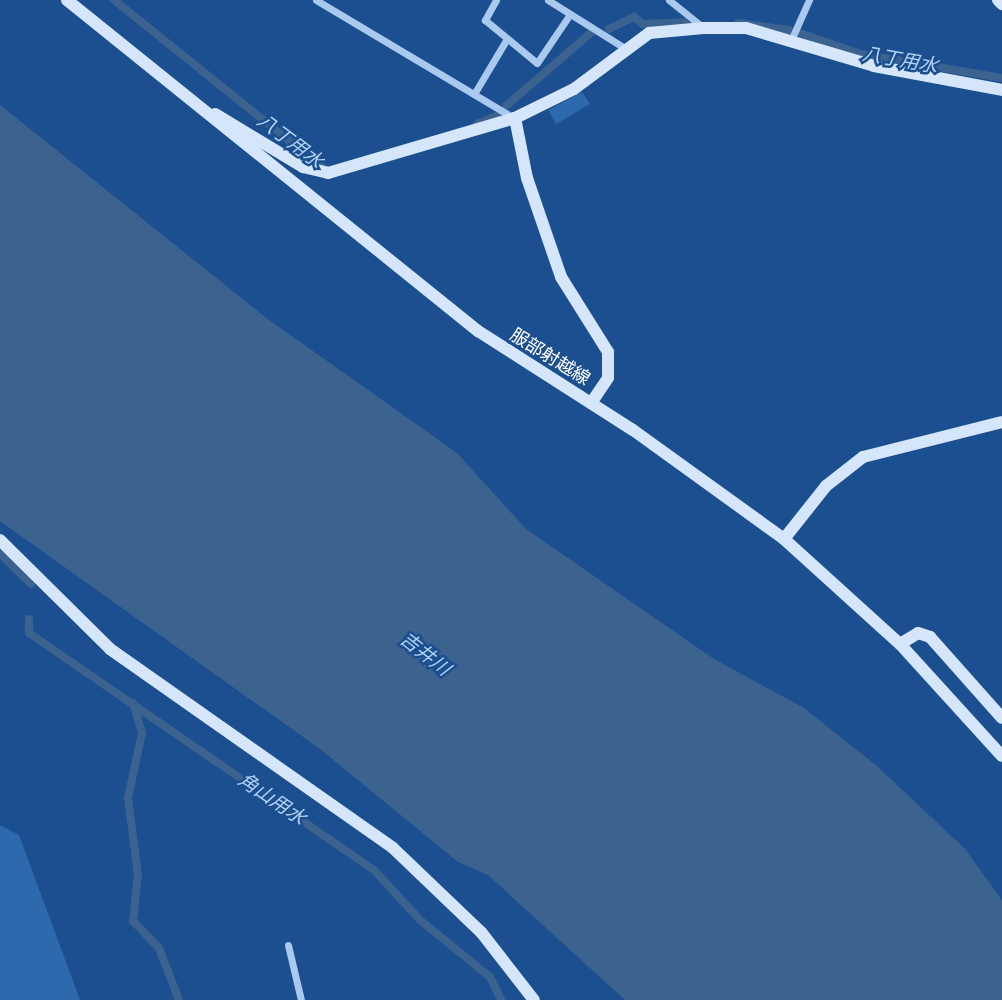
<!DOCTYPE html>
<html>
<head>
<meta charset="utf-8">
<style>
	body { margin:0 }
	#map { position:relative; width:1002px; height:1000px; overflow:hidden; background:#1b4f8f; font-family:"DejaVu Sans","Noto Sans JP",sans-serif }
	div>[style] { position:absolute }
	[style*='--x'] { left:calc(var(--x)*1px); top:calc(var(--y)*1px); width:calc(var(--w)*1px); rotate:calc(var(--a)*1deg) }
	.green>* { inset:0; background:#2e69ad }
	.water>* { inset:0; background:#3c6290 }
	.canal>* { height:8px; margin:-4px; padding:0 4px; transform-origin:4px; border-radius:4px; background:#3c6290 }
	.street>* { height:7px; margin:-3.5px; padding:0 3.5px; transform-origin:3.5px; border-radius:3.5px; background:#a9c9ee }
	.secondary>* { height:12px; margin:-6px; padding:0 6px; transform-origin:6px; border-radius:6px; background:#d6e6fa }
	span { translate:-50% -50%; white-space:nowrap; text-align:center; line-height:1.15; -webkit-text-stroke:5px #1b4f8f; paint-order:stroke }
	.street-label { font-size:18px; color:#fff }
	.water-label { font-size:19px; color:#b5d3f5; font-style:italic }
</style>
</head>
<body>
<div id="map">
	<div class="green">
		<div style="clip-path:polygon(582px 92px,590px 104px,556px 124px,548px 110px)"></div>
		<div style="clip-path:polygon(0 825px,19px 835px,80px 1000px,0 1000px)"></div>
	</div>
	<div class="water">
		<div style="clip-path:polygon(0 105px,265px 317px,457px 453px,526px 529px,714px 659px,804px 708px,877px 766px,965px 849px,1002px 900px,1002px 1000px,625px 1000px,488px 875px,458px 862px,320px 749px,0 521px)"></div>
	</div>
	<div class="canal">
		<div style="--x:114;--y:0;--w:270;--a:38.8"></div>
		<div style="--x:738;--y:23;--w:52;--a:7.7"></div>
		<div style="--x:609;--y:29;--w:28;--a:-26"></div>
		<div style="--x:634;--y:17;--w:11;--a:38"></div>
		<div style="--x:643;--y:24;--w:48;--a:-2.4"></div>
		<div style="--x:800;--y:33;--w:65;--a:19"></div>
		<div style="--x:861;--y:54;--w:143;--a:9.7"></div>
		<div style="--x:506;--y:106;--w:116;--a:-40.8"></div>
		<div style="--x:477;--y:124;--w:23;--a:-23"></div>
		<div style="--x:0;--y:554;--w:43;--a:44.1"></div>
		<div style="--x:29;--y:619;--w:14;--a:90"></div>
		<div style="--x:29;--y:633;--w:419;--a:34.5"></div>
		<div style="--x:374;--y:870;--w:68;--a:47.4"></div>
		<div style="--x:420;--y:920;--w:90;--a:39.2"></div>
		<div style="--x:490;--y:977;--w:25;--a:64"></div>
		<div style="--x:133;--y:703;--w:31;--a:73"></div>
		<div style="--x:142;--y:733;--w:66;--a:102.2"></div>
		<div style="--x:128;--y:798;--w:78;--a:82.6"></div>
		<div style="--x:138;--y:875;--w:46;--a:96.2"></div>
		<div style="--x:133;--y:921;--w:37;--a:46"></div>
		<div style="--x:159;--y:948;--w:56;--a:69"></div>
	</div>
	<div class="street">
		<div style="--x:316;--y:0;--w:230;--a:30.8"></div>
		<div style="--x:496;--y:0;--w:23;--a:119"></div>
		<div style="--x:485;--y:20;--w:67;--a:39.6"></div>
		<div style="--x:537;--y:63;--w:59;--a:-56"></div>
		<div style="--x:548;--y:0;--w:89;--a:32.1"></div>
		<div style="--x:669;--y:0;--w:45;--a:38.7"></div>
		<div style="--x:792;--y:38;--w:42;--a:-65.9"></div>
		<div style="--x:474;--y:94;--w:61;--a:-59.2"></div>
		<div style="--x:288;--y:945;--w:57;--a:76.7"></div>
	</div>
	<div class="secondary">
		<div style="--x:67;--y:0;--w:528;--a:38.85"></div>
		<div style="--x:478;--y:331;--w:184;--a:32.6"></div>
		<div style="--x:633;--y:430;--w:186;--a:35.8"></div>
		<div style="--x:784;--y:539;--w:156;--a:42.2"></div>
		<div style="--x:900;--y:644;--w:151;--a:47.7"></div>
		<div style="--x:998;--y:0;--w:6;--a:45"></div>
		<div style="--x:215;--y:114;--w:103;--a:31.1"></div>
		<div style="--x:303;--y:167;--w:26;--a:13"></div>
		<div style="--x:328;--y:173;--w:195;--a:-16.4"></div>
		<div style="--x:515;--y:118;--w:66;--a:-26.2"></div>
		<div style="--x:574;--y:89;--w:94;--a:-36.7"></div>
		<div style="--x:649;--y:33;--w:55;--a:-5.2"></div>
		<div style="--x:704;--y:28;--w:42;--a:0"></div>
		<div style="--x:746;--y:28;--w:134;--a:16.5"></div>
		<div style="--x:874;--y:66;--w:130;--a:10.6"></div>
		<div style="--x:515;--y:118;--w:61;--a:78.7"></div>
		<div style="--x:527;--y:178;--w:105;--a:71"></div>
		<div style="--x:561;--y:277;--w:89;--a:57.9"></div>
		<div style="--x:608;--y:352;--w:26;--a:90"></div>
		<div style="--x:608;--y:378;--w:30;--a:124"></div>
		<div style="--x:784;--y:539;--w:68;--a:-51.6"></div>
		<div style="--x:826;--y:486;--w:47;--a:-38.1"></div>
		<div style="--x:863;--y:457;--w:143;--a:-14.1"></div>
		<div style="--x:0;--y:540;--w:155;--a:44.7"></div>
		<div style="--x:110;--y:649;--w:346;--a:35.1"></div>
		<div style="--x:393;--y:848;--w:122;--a:43.7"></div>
		<div style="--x:481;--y:932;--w:86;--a:52.1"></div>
		<div style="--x:900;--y:644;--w:21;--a:-31"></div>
		<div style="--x:918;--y:633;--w:13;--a:18"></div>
		<div style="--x:930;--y:637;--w:108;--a:48.4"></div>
	</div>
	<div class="street-label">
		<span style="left:550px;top:357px;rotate:32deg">服部射越線</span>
	</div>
	<div class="water-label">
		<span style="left:900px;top:60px;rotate:10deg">八丁用水</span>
		<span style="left:290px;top:141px;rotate:37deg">八丁用水</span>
		<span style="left:425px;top:654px;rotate:38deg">吉井川</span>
		<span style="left:272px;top:799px;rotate:34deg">角山用水</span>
	</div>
</div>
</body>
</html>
